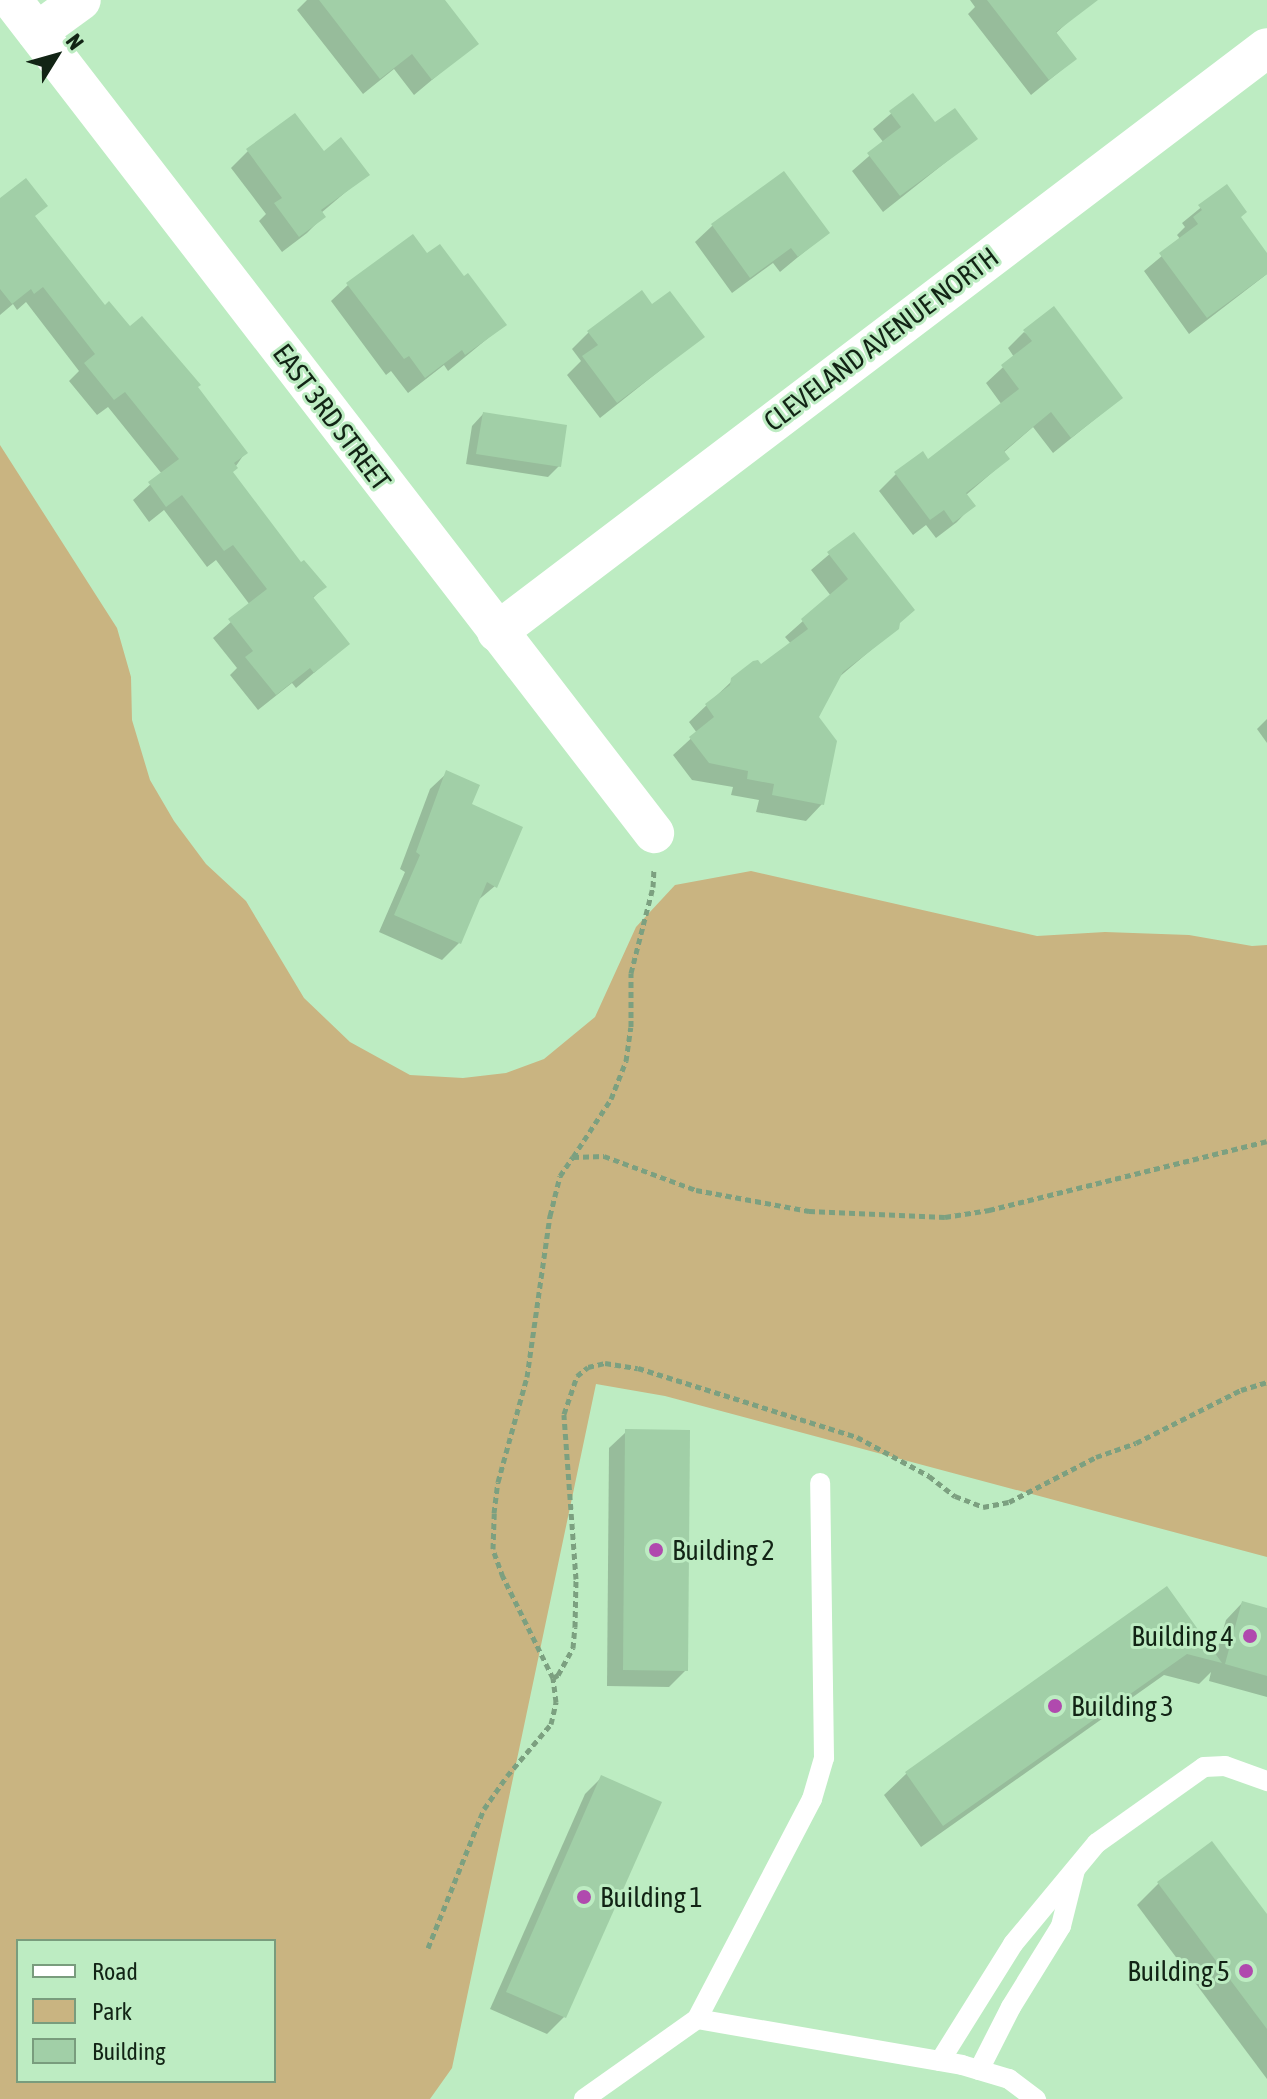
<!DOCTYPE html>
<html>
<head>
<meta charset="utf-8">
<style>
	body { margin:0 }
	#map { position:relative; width:1267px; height:2099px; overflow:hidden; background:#bdecc2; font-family:"Asap Condensed",sans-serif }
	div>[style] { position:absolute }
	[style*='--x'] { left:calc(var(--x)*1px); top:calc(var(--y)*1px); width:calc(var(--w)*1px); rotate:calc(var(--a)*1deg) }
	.green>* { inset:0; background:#c9b481 }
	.shadow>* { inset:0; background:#0003 }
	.building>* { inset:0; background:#a1cfa7 }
	.path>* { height:5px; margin-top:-2.5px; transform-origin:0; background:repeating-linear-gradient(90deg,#7ca080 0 6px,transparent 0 10px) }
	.lane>* { height:20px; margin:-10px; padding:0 10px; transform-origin:10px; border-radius:10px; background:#fff }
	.street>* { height:40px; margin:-20px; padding:0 20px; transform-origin:20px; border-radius:20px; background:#fff }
	.dots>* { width:22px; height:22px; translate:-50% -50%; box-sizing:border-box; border:4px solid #bdecc2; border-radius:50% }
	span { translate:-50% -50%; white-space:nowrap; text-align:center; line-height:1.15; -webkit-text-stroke:6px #bdecc2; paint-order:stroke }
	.street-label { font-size:28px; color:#122415 }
	.poi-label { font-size:28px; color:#122415 }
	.left { translate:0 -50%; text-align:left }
	.right { translate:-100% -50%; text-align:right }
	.legend { position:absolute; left:16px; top:1939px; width:260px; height:144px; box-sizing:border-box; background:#bdecc2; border:2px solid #799c7d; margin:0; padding:10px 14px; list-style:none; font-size:24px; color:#122415 }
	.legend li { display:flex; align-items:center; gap:16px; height:40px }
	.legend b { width:40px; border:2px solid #799c7d }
	.north { position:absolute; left:16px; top:16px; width:80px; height:80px; -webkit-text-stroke:6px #bdecc2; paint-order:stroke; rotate:53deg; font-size:22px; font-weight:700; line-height:32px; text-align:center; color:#122415 }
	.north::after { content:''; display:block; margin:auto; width:28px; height:36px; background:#122415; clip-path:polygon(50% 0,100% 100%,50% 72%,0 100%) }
</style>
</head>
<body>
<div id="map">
	<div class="green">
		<div style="clip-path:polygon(evenodd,0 445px,117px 628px,131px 677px,132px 720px,150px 780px,174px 821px,206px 864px,246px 901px,304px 998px,350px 1042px,410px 1075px,463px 1078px,506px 1073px,544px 1059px,595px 1017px,636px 927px,675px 885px,751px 871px,1037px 936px,1105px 932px,1189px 935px,1252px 946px,1267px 945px,1267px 1557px,665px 1396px,596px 1384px,452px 2068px,430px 2099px,0 2099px,0 445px,18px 1941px,274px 1941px,274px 2081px,18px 2081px,18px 1941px)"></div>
	</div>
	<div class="shadow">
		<div style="clip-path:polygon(307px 0,443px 0,476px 43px,414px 95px,394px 69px,363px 94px,297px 10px)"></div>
		<div style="clip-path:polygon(970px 0,1092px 0,1055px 34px,1075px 59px,1031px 95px,968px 14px,975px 7px)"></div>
		<div style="clip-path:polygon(913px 95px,935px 125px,975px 139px,883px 212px,852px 171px,884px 143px,873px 129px)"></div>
		<div style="clip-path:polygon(248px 151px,323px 153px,367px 174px,321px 213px,324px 216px,307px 233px,282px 252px,259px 221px,266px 214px,231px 168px)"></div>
		<div style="clip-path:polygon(784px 174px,827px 233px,780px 272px,773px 263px,732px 293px,695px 242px,712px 226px)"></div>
		<div style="clip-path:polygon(1226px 187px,1239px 218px,1267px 256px,1267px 274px,1189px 334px,1144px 271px,1181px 240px,1177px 235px,1185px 227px,1182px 223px)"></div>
		<div style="clip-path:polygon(0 201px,33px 217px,104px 308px,195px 388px,245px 453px,231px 473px,300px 565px,324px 587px,312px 599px,348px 644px,296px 688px,292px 683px,258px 710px,230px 675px,237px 668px,213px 638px,250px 605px,216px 560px,207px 567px,164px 510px,149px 522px,133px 500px,162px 474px,108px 407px,97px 415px,69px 381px,79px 371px,26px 302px,17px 310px,13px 304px,0 315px)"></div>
		<div style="clip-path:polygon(427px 256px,464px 279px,504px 325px,448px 371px,444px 365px,408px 393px,391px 371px,386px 375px,331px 301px,348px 285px)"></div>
		<div style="clip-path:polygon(652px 307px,702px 337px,600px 418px,567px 375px,581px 361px,572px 349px,589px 332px)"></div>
		<div style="clip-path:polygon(1024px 332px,1121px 398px,1053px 453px,1033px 427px,1003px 453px,1008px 459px,966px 495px,973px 505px,957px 522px,936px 538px,926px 525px,913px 535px,879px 491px,896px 474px,928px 462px,1002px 405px,986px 383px,1014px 357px,1008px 348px)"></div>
		<div style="clip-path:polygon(483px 414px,559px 466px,548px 477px,466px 464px,472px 426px)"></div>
		<div style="clip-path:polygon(853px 534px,897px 628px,838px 678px,816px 717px,822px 804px,806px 821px,756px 812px,759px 800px,731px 795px,733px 787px,692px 780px,673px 755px,697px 733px,689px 722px,733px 680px,761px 667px,791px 644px,785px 637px,831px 596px,811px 570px)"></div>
		<div style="clip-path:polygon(1267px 719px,1267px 743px,1257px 729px)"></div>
		<div style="clip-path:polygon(447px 773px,469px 805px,495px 886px,476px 902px,459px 943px,442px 960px,379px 932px,405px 872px,400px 869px,430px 789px)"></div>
		<div style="clip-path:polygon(626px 1432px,686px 1670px,669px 1687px,607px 1686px,609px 1448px)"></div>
		<div style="clip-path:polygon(1167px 1589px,1215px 1657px,1226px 1620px,1242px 1603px,1267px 1610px,1267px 1697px,1209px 1681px,1211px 1672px,1199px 1684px,1164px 1675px,921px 1847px,884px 1795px,906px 1774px)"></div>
		<div style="clip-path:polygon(602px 1777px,659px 1803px,564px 2017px,547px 2034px,490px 2009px,585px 1794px)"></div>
		<div style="clip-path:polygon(1159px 1883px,1267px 1917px,1267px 2079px,1137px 1905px)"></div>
	</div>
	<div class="building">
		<div style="clip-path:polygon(319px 0,445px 0,479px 44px,432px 80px,412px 54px,380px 79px)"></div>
		<div style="clip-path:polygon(987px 0,1098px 0,1056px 32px,1077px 59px,1049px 80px)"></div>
		<div style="clip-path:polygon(913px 93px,935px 122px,955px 108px,978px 139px,900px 196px,867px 153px,901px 127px,889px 111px)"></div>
		<div style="clip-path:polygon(295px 113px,324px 151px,341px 137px,370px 175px,321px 210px,326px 217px,299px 237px,274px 203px,282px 198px,246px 149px)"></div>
		<div style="clip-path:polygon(784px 171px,830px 233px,798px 257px,791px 248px,750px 278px,711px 224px)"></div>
		<div style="clip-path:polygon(26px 178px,48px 206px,35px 216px,105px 305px,109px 301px,130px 326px,142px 316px,201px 385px,198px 387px,248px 453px,234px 463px,238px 468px,233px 472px,301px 562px,304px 560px,327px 587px,313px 597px,350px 644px,314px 673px,310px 668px,276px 695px,245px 657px,253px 651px,228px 619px,267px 589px,233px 545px,224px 551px,182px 495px,166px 507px,148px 482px,179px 459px,125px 392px,114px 400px,84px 363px,95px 354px,43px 287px,34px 294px,31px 289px,12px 304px,0 289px,0 198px)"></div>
		<div style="clip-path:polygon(1227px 184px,1247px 212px,1241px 217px,1267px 253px,1267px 274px,1207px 318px,1159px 253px,1198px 224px,1193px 217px,1202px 210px,1198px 205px)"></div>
		<div style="clip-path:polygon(413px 234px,427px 253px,440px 244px,464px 276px,468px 273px,507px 325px,465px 355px,462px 350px,425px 378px,409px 356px,404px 359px,346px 283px)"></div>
		<div style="clip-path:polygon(642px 290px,652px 304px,670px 291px,705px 337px,617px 403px,582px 356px,598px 345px,587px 331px)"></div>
		<div style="clip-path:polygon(1054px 306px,1123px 398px,1071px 438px,1051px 412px,1004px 451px,1010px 459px,966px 493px,976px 506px,953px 523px,944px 510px,930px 520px,894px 472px,923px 451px,928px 459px,1019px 389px,1001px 365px,1032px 341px,1023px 330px)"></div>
		<div style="clip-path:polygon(483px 412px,567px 425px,561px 467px,476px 454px)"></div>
		<div style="clip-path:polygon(854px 532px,915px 610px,900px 623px,899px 629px,843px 672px,819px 717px,837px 741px,824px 805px,772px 795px,774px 784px,747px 779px,748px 771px,709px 763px,689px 737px,714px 717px,705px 704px,730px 685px,731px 678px,753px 661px,758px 660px,761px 664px,808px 629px,801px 619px,848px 579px,827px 552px)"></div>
		<div style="clip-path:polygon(446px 770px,480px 785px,472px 804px,523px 827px,497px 888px,487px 882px,461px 944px,394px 915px,420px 855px,416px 852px)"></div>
		<div style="clip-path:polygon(625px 1429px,690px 1430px,688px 1671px,623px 1670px)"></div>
		<div style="clip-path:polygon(1167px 1586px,1222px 1663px,1187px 1654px,943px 1826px,905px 1772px)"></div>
		<div style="clip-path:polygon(1242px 1601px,1267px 1608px,1267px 1676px,1225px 1664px)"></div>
		<div style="clip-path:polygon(601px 1775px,662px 1802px,566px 2018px,506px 1992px)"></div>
		<div style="clip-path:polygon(1212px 1841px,1267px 1914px,1267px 2029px,1157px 1882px)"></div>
	</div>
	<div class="path">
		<div style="--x:573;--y:1157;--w:69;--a:-56.8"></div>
		<div style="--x:611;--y:1099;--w:41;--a:-68.5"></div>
		<div style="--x:626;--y:1061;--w:34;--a:-82"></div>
		<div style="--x:631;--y:1027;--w:54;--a:-90"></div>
		<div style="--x:631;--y:973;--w:89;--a:-75.7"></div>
		<div style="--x:653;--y:887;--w:17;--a:-87"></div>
		<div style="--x:553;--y:1678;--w:6;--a:-31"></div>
		<div style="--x:558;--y:1675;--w:31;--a:-61"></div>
		<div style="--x:573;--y:1648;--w:21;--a:-85"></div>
		<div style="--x:575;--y:1627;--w:48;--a:-88.8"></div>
		<div style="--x:576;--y:1579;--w:165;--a:-94.2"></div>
		<div style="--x:564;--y:1414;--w:40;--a:-71.1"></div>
		<div style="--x:577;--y:1376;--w:14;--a:-39"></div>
		<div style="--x:588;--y:1367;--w:17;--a:-13"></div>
		<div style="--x:605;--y:1363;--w:33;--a:9"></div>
		<div style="--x:638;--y:1368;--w:230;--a:17.5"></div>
		<div style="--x:857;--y:1437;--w:82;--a:28.4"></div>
		<div style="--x:929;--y:1476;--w:33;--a:38"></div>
		<div style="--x:955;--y:1496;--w:30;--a:21"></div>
		<div style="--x:983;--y:1507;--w:26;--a:-11"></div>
		<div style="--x:1009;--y:1502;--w:98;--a:-27.3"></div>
		<div style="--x:1096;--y:1457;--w:42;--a:-19.3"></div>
		<div style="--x:1136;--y:1443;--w:118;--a:-26.8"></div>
		<div style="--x:1241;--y:1390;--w:27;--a:-17"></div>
		<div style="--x:428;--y:1948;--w:150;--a:-68.1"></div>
		<div style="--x:484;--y:1809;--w:40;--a:-55.1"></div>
		<div style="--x:507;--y:1776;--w:68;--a:-49.8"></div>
		<div style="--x:551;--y:1724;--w:23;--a:-77"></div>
		<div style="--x:556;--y:1702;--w:24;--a:-97"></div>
		<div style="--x:553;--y:1678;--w:113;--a:-116.3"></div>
		<div style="--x:503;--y:1577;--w:30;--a:-110"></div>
		<div style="--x:493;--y:1549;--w:36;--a:-88"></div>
		<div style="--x:494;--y:1513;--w:31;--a:-83"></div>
		<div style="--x:498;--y:1482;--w:109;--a:-74.6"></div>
		<div style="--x:527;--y:1377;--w:163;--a:-81.9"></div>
		<div style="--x:550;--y:1216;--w:41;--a:-76"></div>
		<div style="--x:560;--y:1176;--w:23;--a:-56"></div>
		<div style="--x:573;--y:1157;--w:31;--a:-2"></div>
		<div style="--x:604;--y:1156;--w:98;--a:20.3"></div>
		<div style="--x:696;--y:1190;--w:115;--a:10.5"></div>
		<div style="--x:809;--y:1211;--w:136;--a:2.5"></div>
		<div style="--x:945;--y:1217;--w:45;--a:-9"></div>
		<div style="--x:989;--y:1210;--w:286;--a:-13.9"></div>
	</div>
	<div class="lane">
		<div style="--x:697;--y:2019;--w:248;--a:-62.4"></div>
		<div style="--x:812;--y:1799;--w:43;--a:-73.7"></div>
		<div style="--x:824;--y:1758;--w:275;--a:-90.8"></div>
		<div style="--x:940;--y:2061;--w:138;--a:-58"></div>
		<div style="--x:1013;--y:1944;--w:131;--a:-50.3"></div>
		<div style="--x:1097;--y:1843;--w:131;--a:-35.4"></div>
		<div style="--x:1204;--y:1767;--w:21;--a:-3"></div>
		<div style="--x:1225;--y:1766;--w:45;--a:19.7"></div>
		<div style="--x:979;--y:2070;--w:71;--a:-63.1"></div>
		<div style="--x:1011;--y:2007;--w:95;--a:-58.3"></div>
		<div style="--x:1061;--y:1926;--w:58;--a:-76"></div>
		<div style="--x:584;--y:2099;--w:138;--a:-35.3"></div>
		<div style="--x:697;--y:2019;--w:269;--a:9.8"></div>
		<div style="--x:962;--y:2065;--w:49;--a:16.6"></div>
		<div style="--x:1009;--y:2079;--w:34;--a:37"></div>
	</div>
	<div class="street">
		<div style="--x:12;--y:0;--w:1052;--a:52.38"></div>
		<div style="--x:37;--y:32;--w:54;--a:-36"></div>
		<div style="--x:497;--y:632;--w:966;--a:-37.18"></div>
	</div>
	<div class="dots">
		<div style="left:656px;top:1550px;background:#b04aae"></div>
		<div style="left:1250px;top:1636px;background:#b04aae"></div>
		<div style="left:1055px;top:1706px;background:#b04aae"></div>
		<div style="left:584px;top:1897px;background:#b04aae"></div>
		<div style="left:1246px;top:1971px;background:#b04aae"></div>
	</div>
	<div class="street-label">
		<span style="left:881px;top:339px;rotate:-37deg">CLEVELAND AVENUE NORTH</span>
		<span style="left:332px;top:417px;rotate:53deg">EAST 3RD STREET</span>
	</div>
	<div class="poi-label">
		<span class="left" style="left:672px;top:1550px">Building 2</span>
		<span class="right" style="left:1234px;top:1636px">Building 4</span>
		<span class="left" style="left:1071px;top:1706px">Building 3</span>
		<span class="left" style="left:600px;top:1897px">Building 1</span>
		<span class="right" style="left:1230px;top:1971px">Building 5</span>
	</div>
	<ul class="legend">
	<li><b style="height:10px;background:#fff"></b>Road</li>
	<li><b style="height:22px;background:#c9b481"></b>Park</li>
	<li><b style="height:22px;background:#a1cfa7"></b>Building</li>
	</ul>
	<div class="north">N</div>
</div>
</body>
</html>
